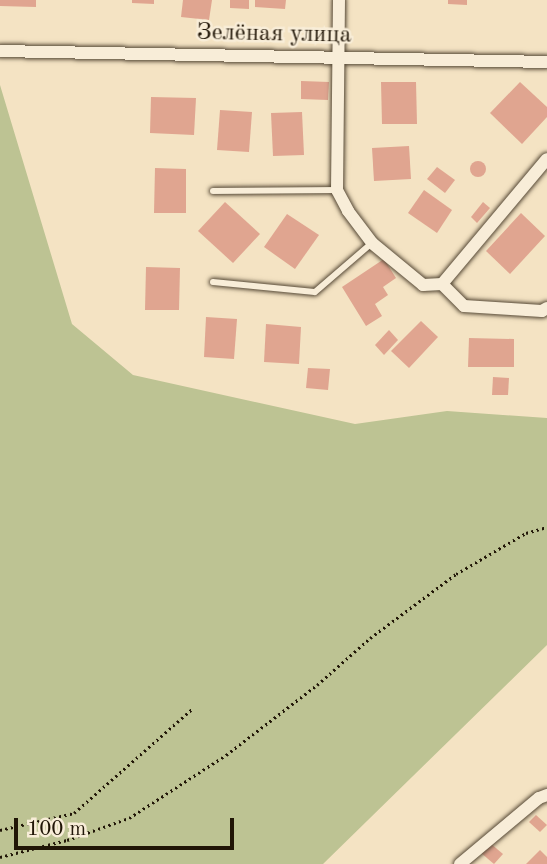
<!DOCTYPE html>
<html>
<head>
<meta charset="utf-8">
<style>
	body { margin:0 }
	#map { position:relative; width:547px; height:864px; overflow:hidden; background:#f4e3c3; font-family:"Old Standard TT",serif }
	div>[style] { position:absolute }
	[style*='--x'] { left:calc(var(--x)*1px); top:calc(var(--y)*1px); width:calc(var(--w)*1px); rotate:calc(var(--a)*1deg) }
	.green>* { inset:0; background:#bdc393 }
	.building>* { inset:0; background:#e0a590 }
	.round { border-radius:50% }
	.path>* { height:2.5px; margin-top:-1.25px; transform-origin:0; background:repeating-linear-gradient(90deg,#211607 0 2px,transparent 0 5.5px) }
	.roads { filter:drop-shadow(0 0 2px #564936) drop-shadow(0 0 2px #564936) }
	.service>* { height:6px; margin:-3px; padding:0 3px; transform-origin:3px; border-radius:3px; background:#f8edd8 }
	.minor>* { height:12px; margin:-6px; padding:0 6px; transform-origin:6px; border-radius:6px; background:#f8edd8 }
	span { translate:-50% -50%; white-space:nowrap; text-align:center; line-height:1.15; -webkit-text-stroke:5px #f8edd8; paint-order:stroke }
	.street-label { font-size:24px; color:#211607 }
	.scale { position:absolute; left:14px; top:818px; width:220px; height:32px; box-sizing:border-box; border:4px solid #211607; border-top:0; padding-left:9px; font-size:21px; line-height:24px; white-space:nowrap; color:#211607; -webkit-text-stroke:5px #f8edd8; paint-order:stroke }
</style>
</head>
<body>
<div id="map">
	<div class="green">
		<div style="clip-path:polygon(0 85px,72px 324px,133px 375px,355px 424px,447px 411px,547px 418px,547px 645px,323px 864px,0 864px)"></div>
	</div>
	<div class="building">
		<div style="clip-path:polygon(0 0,36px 0,36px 7px,0 6px)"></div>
		<div style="clip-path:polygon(132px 0,154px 0,154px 4px,132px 3px)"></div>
		<div style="clip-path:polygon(183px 0,212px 0,209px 20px,181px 17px)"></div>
		<div style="clip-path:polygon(230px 0,249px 0,249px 9px,230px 8px)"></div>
		<div style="clip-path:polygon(255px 0,286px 0,285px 9px,255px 7px)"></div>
		<div style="clip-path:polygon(448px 0,467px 0,467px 5px,448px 4px)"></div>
		<div style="clip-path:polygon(301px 81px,329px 82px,328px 100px,301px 99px)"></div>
		<div style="clip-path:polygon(381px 82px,416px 82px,417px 124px,382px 124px)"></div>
		<div style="clip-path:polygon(520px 82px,547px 107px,547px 117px,522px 144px,490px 113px)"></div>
		<div style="clip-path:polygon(151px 97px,196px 98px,194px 135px,150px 133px)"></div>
		<div style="clip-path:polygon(220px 110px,252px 112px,249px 152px,217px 150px)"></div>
		<div style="clip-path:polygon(302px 112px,304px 155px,273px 156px,271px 113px)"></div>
		<div style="clip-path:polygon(409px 146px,411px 179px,374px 181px,372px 148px)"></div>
		<div class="round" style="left:470px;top:161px;width:16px;height:16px"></div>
		<div style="clip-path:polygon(437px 167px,455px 180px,445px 193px,427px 179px)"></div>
		<div style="clip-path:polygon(155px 168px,186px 169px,186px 213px,154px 213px)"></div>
		<div style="clip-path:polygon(424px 190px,452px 210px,437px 233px,408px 213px)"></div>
		<div style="clip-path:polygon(225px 202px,260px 234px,233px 263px,198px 231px)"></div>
		<div style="clip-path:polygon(483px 202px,490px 208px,477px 223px,471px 217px)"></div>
		<div style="clip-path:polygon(521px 213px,545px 236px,510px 274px,486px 251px)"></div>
		<div style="clip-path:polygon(287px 214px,319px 235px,295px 269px,264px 247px)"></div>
		<div style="clip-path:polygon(384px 259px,396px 278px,383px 287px,388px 295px,375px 304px,382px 316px,366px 326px,342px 287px)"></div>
		<div style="clip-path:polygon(146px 267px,180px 268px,179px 310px,145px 310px)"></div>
		<div style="clip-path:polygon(206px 317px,237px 319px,234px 359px,204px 357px)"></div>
		<div style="clip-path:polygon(421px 321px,438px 337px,409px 368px,391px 351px)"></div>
		<div style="clip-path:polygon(266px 324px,301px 327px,299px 364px,264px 362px)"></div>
		<div style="clip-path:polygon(389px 330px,398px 340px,384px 355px,375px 345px)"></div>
		<div style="clip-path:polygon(469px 338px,514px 339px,514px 367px,468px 367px)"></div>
		<div style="clip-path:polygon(308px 368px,330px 369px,328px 390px,306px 388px)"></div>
		<div style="clip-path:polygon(493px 377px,509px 378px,508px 395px,492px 395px)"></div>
		<div style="clip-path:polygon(536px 815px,547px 825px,540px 832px,529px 822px)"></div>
		<div style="clip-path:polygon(490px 843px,503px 854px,494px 864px,481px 853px)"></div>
		<div style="clip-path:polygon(540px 850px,547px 857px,547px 864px,526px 864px)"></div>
	</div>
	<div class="path">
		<div style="--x:0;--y:830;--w:76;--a:-12.9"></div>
		<div style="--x:74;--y:813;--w:157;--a:-41.4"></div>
		<div style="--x:0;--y:857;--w:69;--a:-14.2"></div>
		<div style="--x:67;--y:840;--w:66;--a:-19.5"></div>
		<div style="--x:129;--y:818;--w:116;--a:-33"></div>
		<div style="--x:226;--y:755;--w:115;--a:-37.6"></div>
		<div style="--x:317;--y:685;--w:71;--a:-41.6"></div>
		<div style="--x:370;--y:638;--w:107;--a:-36.7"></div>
		<div style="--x:456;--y:574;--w:81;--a:-30.4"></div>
		<div style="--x:526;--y:533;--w:22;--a:-16"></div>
	</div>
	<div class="roads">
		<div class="service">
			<div style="--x:213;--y:191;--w:124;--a:-0.5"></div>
			<div style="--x:213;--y:282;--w:102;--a:5.6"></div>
			<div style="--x:315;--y:292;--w:75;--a:-40.7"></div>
		</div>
		<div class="minor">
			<div style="--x:339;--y:0;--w:190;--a:90.6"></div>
			<div style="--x:337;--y:190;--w:24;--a:62"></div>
			<div style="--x:348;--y:211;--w:40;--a:53"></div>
			<div style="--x:372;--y:243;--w:66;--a:39.5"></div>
			<div style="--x:423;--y:285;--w:19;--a:-3"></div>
			<div style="--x:442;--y:284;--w:31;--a:45"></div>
			<div style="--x:464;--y:306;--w:78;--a:3.7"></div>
			<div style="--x:542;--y:311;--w:6;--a:-31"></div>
			<div style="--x:0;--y:51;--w:547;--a:1.15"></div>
			<div style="--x:442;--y:284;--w:163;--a:-50"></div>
			<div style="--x:460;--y:864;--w:103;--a:-39.9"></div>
			<div style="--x:539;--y:798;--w:9;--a:-21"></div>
		</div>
	</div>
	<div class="street-label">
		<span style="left:274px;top:35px;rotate:1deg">Зелёная улица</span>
	</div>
	<div class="scale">100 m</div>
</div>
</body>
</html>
